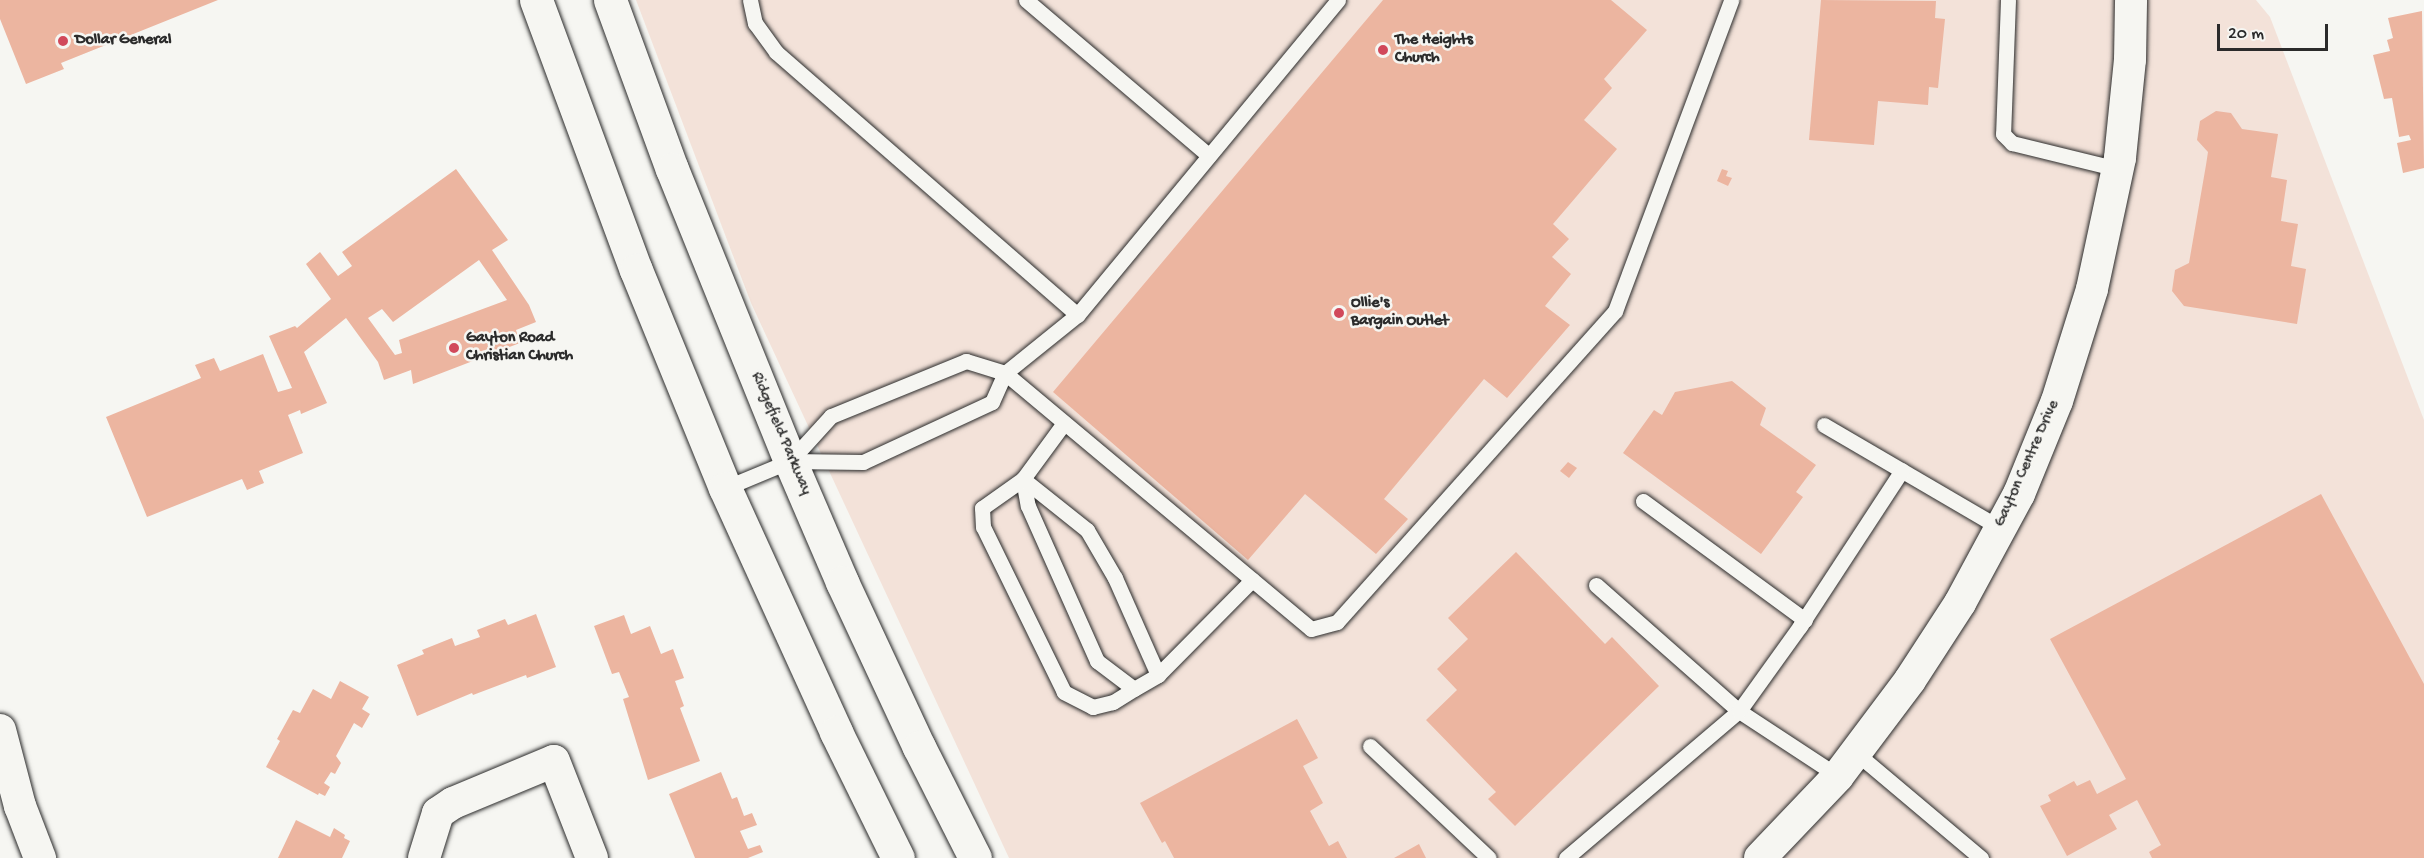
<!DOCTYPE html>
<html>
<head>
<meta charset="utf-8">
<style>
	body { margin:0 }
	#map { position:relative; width:2424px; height:858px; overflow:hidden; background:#f6f6f2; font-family:"Gochi Hand",sans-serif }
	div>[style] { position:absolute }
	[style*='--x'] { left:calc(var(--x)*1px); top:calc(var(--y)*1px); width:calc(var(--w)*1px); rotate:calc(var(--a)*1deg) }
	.built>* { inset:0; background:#f3e2d9 }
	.building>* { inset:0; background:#ecb5a0 }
	.roads { filter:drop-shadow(0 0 2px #2b2b2b) drop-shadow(0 0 2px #2b2b2b) }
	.service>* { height:15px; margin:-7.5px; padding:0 7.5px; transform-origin:7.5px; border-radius:7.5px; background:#f6f6f2 }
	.minor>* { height:32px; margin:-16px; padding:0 16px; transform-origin:16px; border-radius:16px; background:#f6f6f2 }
	.secondary>* { height:33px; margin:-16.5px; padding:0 16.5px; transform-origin:16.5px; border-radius:16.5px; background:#f6f6f2 }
	.dots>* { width:16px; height:16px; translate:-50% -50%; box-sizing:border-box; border:3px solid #f6f6f2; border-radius:50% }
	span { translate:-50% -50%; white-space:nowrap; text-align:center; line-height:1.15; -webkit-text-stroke:5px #f6f6f2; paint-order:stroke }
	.poi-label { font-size:16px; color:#2b2b2b; font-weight:700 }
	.left { translate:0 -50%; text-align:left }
	.street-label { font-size:16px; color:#2b2b2b }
	.scale { position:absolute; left:2217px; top:24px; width:111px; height:27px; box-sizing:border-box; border:3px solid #2b2b2b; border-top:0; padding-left:8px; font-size:18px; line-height:21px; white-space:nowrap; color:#2b2b2b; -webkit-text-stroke:4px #f6f6f2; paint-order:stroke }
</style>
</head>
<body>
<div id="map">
	<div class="built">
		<div style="clip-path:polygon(636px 0,2256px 0,2270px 17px,2424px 420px,2424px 858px,1009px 858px,751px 303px)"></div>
	</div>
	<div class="building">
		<div style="clip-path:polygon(0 0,218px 0,61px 63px,64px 69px,26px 84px,0 19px)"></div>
		<div style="clip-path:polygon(1383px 0,1611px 0,1647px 30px,1604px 79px,1612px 88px,1584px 120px,1617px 149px,1553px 224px,1569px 239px,1552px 257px,1571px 274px,1545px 306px,1570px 325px,1507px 398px,1484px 379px,1384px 499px,1408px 519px,1376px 554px,1305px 494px,1248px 560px,1053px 392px)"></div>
		<div style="clip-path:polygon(1821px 0,1936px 1px,1935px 18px,1945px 19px,1938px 88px,1929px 87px,1928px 105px,1878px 101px,1874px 145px,1809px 140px)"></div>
		<div style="clip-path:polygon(2422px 11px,2424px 168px,2403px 173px,2397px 143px,2411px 140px,2409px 135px,2399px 137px,2392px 98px,2384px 99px,2373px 55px,2390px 51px,2387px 40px,2393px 38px,2388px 18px)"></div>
		<div style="clip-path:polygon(2216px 111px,2231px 113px,2242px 129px,2278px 134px,2271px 177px,2287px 180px,2281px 221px,2298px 224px,2291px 266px,2306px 269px,2297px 324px,2184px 306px,2172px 291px,2175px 270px,2189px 263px,2206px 165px,2208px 152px,2197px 140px,2200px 121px)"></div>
		<div style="clip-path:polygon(evenodd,456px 169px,508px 240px,492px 250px,529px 305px,536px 322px,516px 330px,520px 343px,413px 384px,411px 370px,384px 380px,378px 362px,346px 318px,304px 352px,327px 403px,301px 414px,300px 410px,288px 415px,303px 453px,259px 471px,264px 483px,247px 490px,242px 479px,147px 517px,106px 417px,201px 378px,195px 365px,214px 358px,220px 371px,263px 354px,278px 392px,292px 388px,269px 336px,295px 326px,297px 328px,331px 299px,306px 264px,320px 252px,338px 276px,352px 266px,342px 252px,456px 169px,479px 260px,507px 300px,399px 340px,402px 353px,395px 355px,368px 318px,382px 309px,393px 322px,479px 260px)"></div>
		<div style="clip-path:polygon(1722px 169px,1728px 171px,1726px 176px,1732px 178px,1728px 186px,1717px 181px)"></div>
		<div style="clip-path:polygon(1732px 381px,1766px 408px,1760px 425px,1816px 465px,1796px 492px,1803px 497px,1761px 554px,1623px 453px,1654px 410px,1662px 415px,1675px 392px)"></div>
		<div style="clip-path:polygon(1568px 462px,1577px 468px,1569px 478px,1560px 471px)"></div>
		<div style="clip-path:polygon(2321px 494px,2424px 684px,2424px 858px,2152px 858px,2149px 852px,2161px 845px,2137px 800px,2109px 815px,2117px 829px,2067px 856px,2040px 806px,2051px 801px,2048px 795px,2074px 781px,2077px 786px,2090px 780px,2097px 794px,2126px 779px,2050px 639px)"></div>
		<div style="clip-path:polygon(1516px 552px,1605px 644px,1612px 637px,1659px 686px,1515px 826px,1488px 799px,1496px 792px,1426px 720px,1457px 690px,1437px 669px,1468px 639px,1448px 618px)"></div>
		<div style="clip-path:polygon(536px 614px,556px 667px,527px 678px,526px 675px,473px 695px,472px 693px,417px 716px,397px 665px,424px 654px,422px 650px,452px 638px,455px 646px,480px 637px,477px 630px,505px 619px,508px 625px)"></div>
		<div style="clip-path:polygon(624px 615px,631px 634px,650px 626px,661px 654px,673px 649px,684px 678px,675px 681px,684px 706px,680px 708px,700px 761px,648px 780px,623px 699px,629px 697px,619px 672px,612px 674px,594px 626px)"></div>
		<div style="clip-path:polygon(340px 681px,369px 697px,362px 709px,370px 714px,362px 728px,354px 723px,336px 756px,341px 763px,335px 774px,331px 772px,324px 783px,330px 787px,325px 796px,319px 793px,318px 795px,266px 767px,280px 741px,277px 739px,293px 710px,300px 713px,313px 689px,331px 699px)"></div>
		<div style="clip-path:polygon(1297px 719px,1318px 758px,1303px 766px,1323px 803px,1310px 811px,1329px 846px,1338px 841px,1347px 858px,1174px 858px,1165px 841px,1162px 843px,1140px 803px)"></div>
		<div style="clip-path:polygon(721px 772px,732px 799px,737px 797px,744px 816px,752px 813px,757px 825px,740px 831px,748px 849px,760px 845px,763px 852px,748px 858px,695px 858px,669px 794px)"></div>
		<div style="clip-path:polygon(296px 820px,330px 837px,334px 828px,345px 835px,344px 838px,350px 841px,342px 858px,278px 858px)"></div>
		<div style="clip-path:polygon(1419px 844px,1426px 858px,1394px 858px)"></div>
	</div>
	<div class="roads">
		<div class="service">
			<div style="--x:750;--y:0;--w:24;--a:78"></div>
			<div style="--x:755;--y:23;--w:36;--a:54"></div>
			<div style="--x:776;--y:52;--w:400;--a:41.1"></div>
			<div style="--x:1026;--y:0;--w:240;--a:40.4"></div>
			<div style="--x:1338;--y:0;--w:409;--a:129.6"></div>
			<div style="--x:1077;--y:315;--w:92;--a:141.1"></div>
			<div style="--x:1005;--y:373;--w:399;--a:39.9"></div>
			<div style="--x:1311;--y:629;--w:27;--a:-15"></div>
			<div style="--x:1337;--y:622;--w:417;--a:-48.2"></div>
			<div style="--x:1615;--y:311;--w:332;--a:-69.5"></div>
			<div style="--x:2008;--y:0;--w:134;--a:92.1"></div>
			<div style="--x:2003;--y:134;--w:13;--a:45"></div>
			<div style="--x:2012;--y:143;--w:109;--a:13.8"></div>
			<div style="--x:1064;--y:423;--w:69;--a:126.2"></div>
			<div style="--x:1023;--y:479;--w:27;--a:80"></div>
			<div style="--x:1028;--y:506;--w:170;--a:66"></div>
			<div style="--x:1097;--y:661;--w:46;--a:37.1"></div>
			<div style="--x:1134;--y:689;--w:28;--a:-30"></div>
			<div style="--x:1158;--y:675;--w:134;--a:-45.3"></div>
			<div style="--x:1824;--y:425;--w:204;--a:30.3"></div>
			<div style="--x:725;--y:488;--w:70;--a:-22.6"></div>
			<div style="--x:790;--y:461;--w:73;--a:0.8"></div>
			<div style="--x:863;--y:462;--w:142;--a:-24.9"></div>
			<div style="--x:992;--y:402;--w:32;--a:-66"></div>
			<div style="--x:1005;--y:373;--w:41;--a:-162.9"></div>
			<div style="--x:966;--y:361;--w:146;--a:157.8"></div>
			<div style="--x:831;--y:416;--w:61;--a:132.3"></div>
			<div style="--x:1643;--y:501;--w:201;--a:36.3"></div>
			<div style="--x:1596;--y:585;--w:191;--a:41.4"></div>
			<div style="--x:1739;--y:711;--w:118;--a:33.3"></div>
			<div style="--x:1134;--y:689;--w:25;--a:148"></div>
			<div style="--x:1113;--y:702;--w:21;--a:166"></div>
			<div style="--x:1093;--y:707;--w:33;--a:-153"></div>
			<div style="--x:1064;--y:692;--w:184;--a:-116.1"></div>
			<div style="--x:983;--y:527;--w:19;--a:-93"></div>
			<div style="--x:982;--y:508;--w:50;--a:-35.3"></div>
			<div style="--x:1023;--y:479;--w:82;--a:38.6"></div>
			<div style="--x:1087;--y:530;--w:56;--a:59.7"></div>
			<div style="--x:1115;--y:578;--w:106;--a:66.1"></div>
			<div style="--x:1370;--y:746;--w:163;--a:43.3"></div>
			<div style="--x:1855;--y:752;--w:165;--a:40.1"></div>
			<div style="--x:1566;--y:858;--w:227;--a:-40.4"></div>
			<div style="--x:1739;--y:711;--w:105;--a:-54.3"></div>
			<div style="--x:1800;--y:626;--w:186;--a:-56.8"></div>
		</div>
		<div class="minor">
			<div style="--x:0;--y:730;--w:79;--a:75.3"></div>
			<div style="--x:20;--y:806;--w:56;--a:69"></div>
			<div style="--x:424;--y:858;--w:47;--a:-72.7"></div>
			<div style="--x:438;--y:813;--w:18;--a:-34"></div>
			<div style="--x:453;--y:803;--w:109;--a:-22.6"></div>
			<div style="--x:554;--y:761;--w:104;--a:68.6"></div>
			<div style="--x:1760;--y:858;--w:113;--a:-46.4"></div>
			<div style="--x:1838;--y:776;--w:120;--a:-53.1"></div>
			<div style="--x:1910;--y:680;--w:92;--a:-57"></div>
			<div style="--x:1960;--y:603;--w:124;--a:-61.6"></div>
			<div style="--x:2019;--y:494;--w:100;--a:-67.8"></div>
			<div style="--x:2057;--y:401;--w:117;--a:-72.6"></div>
			<div style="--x:2092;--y:289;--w:134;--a:-77.9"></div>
			<div style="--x:2120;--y:158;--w:99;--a:-84.2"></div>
			<div style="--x:2130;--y:60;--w:60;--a:-89"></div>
		</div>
		<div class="secondary">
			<div style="--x:536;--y:0;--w:288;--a:69.7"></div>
			<div style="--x:636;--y:270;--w:235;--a:67.8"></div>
			<div style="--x:725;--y:488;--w:268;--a:65.5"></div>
			<div style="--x:836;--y:732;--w:140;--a:63.8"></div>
			<div style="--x:610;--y:0;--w:180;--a:69.9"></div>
			<div style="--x:672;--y:169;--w:315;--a:68"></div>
			<div style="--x:790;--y:461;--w:132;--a:66.7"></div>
			<div style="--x:842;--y:582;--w:182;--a:65"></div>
			<div style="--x:919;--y:747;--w:124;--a:63.2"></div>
		</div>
	</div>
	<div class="dots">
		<div style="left:63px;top:41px;background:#d1495b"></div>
		<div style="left:1383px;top:50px;background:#d1495b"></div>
		<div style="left:1339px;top:313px;background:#d1495b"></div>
		<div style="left:454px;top:348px;background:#d1495b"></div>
	</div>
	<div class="poi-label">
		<span class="left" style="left:75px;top:41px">Dollar General</span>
		<span class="left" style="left:1395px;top:50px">The Heights<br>Church</span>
		<span class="left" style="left:1351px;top:313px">Ollie's<br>Bargain Outlet</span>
		<span class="left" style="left:466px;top:348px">Gayton Road<br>Christian Church</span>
	</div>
	<div class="street-label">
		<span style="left:780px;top:434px;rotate:67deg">Ridgefield Parkway</span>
		<span style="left:2028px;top:464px;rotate:-66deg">Gayton Centre Drive</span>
	</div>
	<div class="scale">20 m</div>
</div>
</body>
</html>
